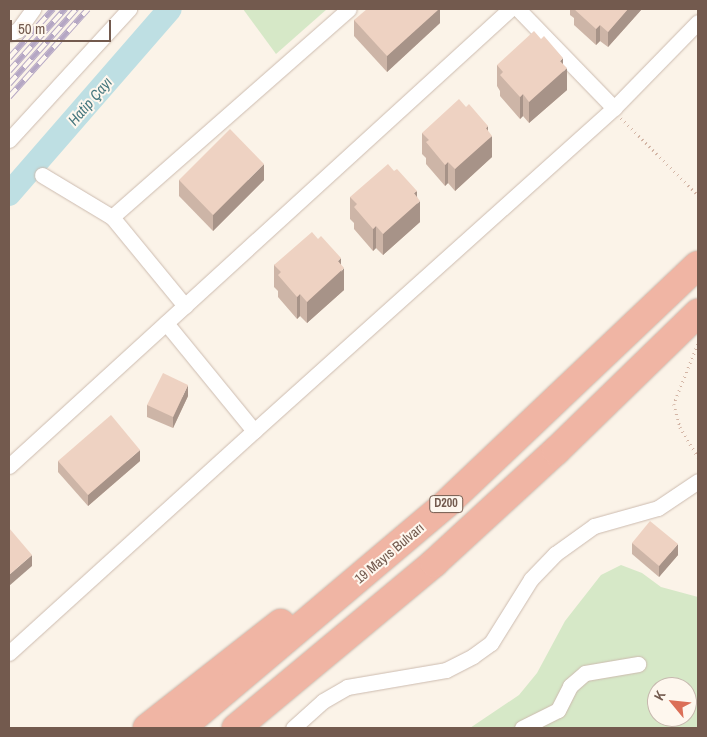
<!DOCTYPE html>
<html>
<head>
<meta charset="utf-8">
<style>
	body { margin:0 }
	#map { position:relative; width:707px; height:737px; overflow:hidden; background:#fbf3e8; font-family:"Archivo Narrow",sans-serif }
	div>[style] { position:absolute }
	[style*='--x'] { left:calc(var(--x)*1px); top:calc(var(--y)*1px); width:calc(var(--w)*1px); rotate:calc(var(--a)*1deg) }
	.green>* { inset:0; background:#d6e8c7 }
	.river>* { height:24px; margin:-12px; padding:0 12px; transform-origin:12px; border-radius:12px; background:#bedfe3 }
	.path>* { height:2.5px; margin-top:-1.25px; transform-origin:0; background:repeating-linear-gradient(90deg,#d3b5a5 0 1px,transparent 0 5px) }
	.roads { filter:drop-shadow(0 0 1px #ccbbaf) drop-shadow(0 0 1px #ccbbaf) }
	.street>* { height:15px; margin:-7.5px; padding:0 7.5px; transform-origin:7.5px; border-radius:7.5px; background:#fff }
	.highway>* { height:28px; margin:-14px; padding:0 14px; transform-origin:14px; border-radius:14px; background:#f0b5a4 }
	.rail>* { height:5.5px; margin-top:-2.75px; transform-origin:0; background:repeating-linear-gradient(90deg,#fef7ee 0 11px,#b5a7c4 0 22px); box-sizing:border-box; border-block:1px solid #b5a7c4 }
	.wall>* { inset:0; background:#cdb5a7 }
	.shaded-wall>* { inset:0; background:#a79388 }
	.building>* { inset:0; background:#eed2c2 }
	span { translate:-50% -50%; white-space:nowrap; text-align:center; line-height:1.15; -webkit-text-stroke:4px #fef7ee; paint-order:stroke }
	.shield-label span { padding:1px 4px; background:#fef7ee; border:1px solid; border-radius:4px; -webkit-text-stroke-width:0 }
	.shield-label { font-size:12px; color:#735a4e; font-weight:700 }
	.street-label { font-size:14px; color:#735a4e }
	.water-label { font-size:15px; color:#46777e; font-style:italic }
	.frame { position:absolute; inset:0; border:10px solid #735a4e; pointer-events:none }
	.north { position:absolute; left:647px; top:677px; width:50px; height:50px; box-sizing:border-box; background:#fef7ee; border:1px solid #c6b8ae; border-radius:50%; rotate:298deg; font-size:14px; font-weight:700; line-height:20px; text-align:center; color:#735a4e }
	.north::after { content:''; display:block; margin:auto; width:18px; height:22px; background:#db6f57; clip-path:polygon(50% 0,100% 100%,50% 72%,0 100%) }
	.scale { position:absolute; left:10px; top:20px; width:101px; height:22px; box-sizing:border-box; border:2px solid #735a4e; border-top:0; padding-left:6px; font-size:15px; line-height:18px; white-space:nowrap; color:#735a4e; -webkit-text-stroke:4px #fef7ee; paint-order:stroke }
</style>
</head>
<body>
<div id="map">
	<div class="green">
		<div style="clip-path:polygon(243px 9px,327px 9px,276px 54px)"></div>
		<div style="clip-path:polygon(evenodd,621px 565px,642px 573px,661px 587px,698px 597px,698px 728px,470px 728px,519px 695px,537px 673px,565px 621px,601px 575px,621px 565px,657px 687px,687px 687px,687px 717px,657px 717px,657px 687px)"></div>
	</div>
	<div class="river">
		<div style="--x:9;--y:194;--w:245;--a:-49"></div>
	</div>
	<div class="path">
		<div style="--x:621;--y:118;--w:109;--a:45"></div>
		<div style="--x:698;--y:344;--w:65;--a:111.8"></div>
		<div style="--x:674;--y:404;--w:24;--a:75"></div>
		<div style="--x:680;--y:427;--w:35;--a:59"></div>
	</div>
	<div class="roads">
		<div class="street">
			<div style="--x:518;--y:9;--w:138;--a:45.9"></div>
			<div style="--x:9;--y:34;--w:10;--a:-24"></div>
			<div style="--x:18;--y:30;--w:26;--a:-54"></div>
			<div style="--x:9;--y:140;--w:178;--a:-47.5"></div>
			<div style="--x:42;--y:175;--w:82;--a:31"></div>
			<div style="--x:112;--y:217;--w:115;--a:50.6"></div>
			<div style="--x:112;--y:217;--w:315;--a:-41.3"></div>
			<div style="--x:166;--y:323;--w:139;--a:50.8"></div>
			<div style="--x:254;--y:431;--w:484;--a:-41.9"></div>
			<div style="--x:614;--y:108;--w:120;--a:-45.7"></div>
			<div style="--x:9;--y:466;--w:678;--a:-42.37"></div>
			<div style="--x:9;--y:653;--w:331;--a:-42.2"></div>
			<div style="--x:293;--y:728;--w:40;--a:-42"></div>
			<div style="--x:323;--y:701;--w:28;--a:-30"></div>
			<div style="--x:347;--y:687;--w:100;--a:-9.7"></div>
			<div style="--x:446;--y:670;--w:30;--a:-27"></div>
			<div style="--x:473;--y:656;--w:22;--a:-36"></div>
			<div style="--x:491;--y:643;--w:75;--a:-58"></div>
			<div style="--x:531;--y:579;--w:35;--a:-46"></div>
			<div style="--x:555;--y:554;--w:48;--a:-35.7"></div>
			<div style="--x:594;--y:526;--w:66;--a:-15.7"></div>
			<div style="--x:658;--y:508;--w:48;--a:-34"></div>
			<div style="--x:522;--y:728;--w:40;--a:-26.6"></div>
			<div style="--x:558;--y:710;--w:27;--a:-63"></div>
			<div style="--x:570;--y:686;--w:20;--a:-41"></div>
			<div style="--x:585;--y:673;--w:54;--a:-9.6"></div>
		</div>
		<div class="highway">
			<div style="--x:147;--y:728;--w:170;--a:-38.1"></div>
			<div style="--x:181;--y:728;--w:347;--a:-40.2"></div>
			<div style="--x:446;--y:504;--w:347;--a:-43.5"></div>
			<div style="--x:236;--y:728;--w:258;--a:-39.8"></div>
			<div style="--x:434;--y:563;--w:166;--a:-42.6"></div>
			<div style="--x:556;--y:451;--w:198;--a:-44.2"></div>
		</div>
	</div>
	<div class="rail">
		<div style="--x:9;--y:58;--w:66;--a:-48.1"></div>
		<div style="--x:9;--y:71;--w:84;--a:-47.9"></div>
		<div style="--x:9;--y:84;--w:101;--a:-48.2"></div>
		<div style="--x:9;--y:97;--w:118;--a:-48.1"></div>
	</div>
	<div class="wall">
		<div style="clip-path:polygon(440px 9px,440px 23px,387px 72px,354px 36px,354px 20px)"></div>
		<div style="clip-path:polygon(570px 9px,642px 9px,608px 47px,600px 41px,596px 45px,574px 25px,574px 18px,570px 15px)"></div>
		<div style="clip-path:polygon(563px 64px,567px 90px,529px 123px,523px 116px,520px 119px,500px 96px,500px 91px,497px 86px,497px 65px)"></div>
		<div style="clip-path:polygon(488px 132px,492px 157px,455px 191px,448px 183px,445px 186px,426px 164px,426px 158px,422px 154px,422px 133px)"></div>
		<div style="clip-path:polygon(179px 180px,264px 180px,213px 231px,179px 196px)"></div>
		<div style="clip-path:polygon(417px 196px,420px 222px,383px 255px,376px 248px,373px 251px,354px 229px,354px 223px,350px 219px,350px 197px)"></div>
		<div style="clip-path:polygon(318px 239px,341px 264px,344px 290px,307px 323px,300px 316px,297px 319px,278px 297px,278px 291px,274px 287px,274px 265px)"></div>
		<div style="clip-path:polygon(188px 396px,173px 428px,147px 417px,147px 405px)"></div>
		<div style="clip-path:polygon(58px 461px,140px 461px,88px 506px,58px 472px)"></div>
		<div style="clip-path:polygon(632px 543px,678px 555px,659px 577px,632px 554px)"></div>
	</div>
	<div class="shaded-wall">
		<div style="clip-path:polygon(439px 9px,440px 9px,440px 23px,387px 72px,387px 56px)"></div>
		<div style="clip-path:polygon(628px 9px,642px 9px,608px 47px,608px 32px)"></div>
		<div style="clip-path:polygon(600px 25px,600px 41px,596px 45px,596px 29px)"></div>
		<div style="clip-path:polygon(563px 58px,563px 72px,567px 68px,567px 90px,529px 123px,529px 102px,560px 61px)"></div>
		<div style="clip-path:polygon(523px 94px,523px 116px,520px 119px,520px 97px)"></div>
		<div style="clip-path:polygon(488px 126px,488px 139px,492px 136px,492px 157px,455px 191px,455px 169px,486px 128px)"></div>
		<div style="clip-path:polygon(448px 162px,448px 183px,445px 186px,445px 165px)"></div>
		<div style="clip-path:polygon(264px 164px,264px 180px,213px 231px,213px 215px)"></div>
		<div style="clip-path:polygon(417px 191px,417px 204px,420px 201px,420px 222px,383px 255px,383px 234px,414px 193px)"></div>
		<div style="clip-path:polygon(376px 226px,376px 248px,373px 251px,373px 229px)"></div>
		<div style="clip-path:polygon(341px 258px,341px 272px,344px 268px,344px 290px,307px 323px,307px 302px,338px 261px)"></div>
		<div style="clip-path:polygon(300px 294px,300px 316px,297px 319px,297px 297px)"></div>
		<div style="clip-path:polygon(188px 385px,188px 396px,173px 428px,173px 417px)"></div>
		<div style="clip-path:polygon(140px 450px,140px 461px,88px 506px,88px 495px)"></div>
		<div style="clip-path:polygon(678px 544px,678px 555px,659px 577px,659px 566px)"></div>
		<div style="clip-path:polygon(32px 555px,32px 566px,9px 586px,9px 575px)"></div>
	</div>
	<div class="building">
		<div style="clip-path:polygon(367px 9px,439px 9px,387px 56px,354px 20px)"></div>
		<div style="clip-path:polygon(574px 9px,628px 9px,608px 32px,600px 25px,596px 29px)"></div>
		<div style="clip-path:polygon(534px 31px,541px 39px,544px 36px,563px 58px,560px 61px,567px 68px,529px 102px,523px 94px,520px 97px,500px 75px,503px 72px,497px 65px)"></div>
		<div style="clip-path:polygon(459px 99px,466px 107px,469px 104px,488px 126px,486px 128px,492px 136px,455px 169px,448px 162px,445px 165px,426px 142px,429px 140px,422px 133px)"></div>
		<div style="clip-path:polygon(230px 129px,264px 164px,213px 215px,179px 180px)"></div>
		<div style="clip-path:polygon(388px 164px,394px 171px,397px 169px,417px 191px,414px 193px,420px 201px,383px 234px,376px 226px,373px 229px,354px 207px,357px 204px,350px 197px)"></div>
		<div style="clip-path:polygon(312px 232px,318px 239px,321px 236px,341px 258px,338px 261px,344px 268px,307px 302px,300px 294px,297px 297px,278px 275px,281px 272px,274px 265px)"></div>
		<div style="clip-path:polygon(163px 373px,188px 385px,173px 417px,147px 405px)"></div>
		<div style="clip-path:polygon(111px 415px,140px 450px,88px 495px,58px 461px)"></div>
		<div style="clip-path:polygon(650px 521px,678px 544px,659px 566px,632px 543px)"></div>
		<div style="clip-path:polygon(9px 528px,32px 555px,9px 575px)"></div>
	</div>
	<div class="shield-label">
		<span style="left:446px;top:504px">D200</span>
	</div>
	<div class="street-label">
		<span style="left:389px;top:553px;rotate:-40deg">19 Mayıs Bulvarı</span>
	</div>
	<div class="water-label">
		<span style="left:90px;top:101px;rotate:-49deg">Hatip Çayı</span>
	</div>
	<div class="frame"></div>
	<div class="north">K</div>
	<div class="scale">50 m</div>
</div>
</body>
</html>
